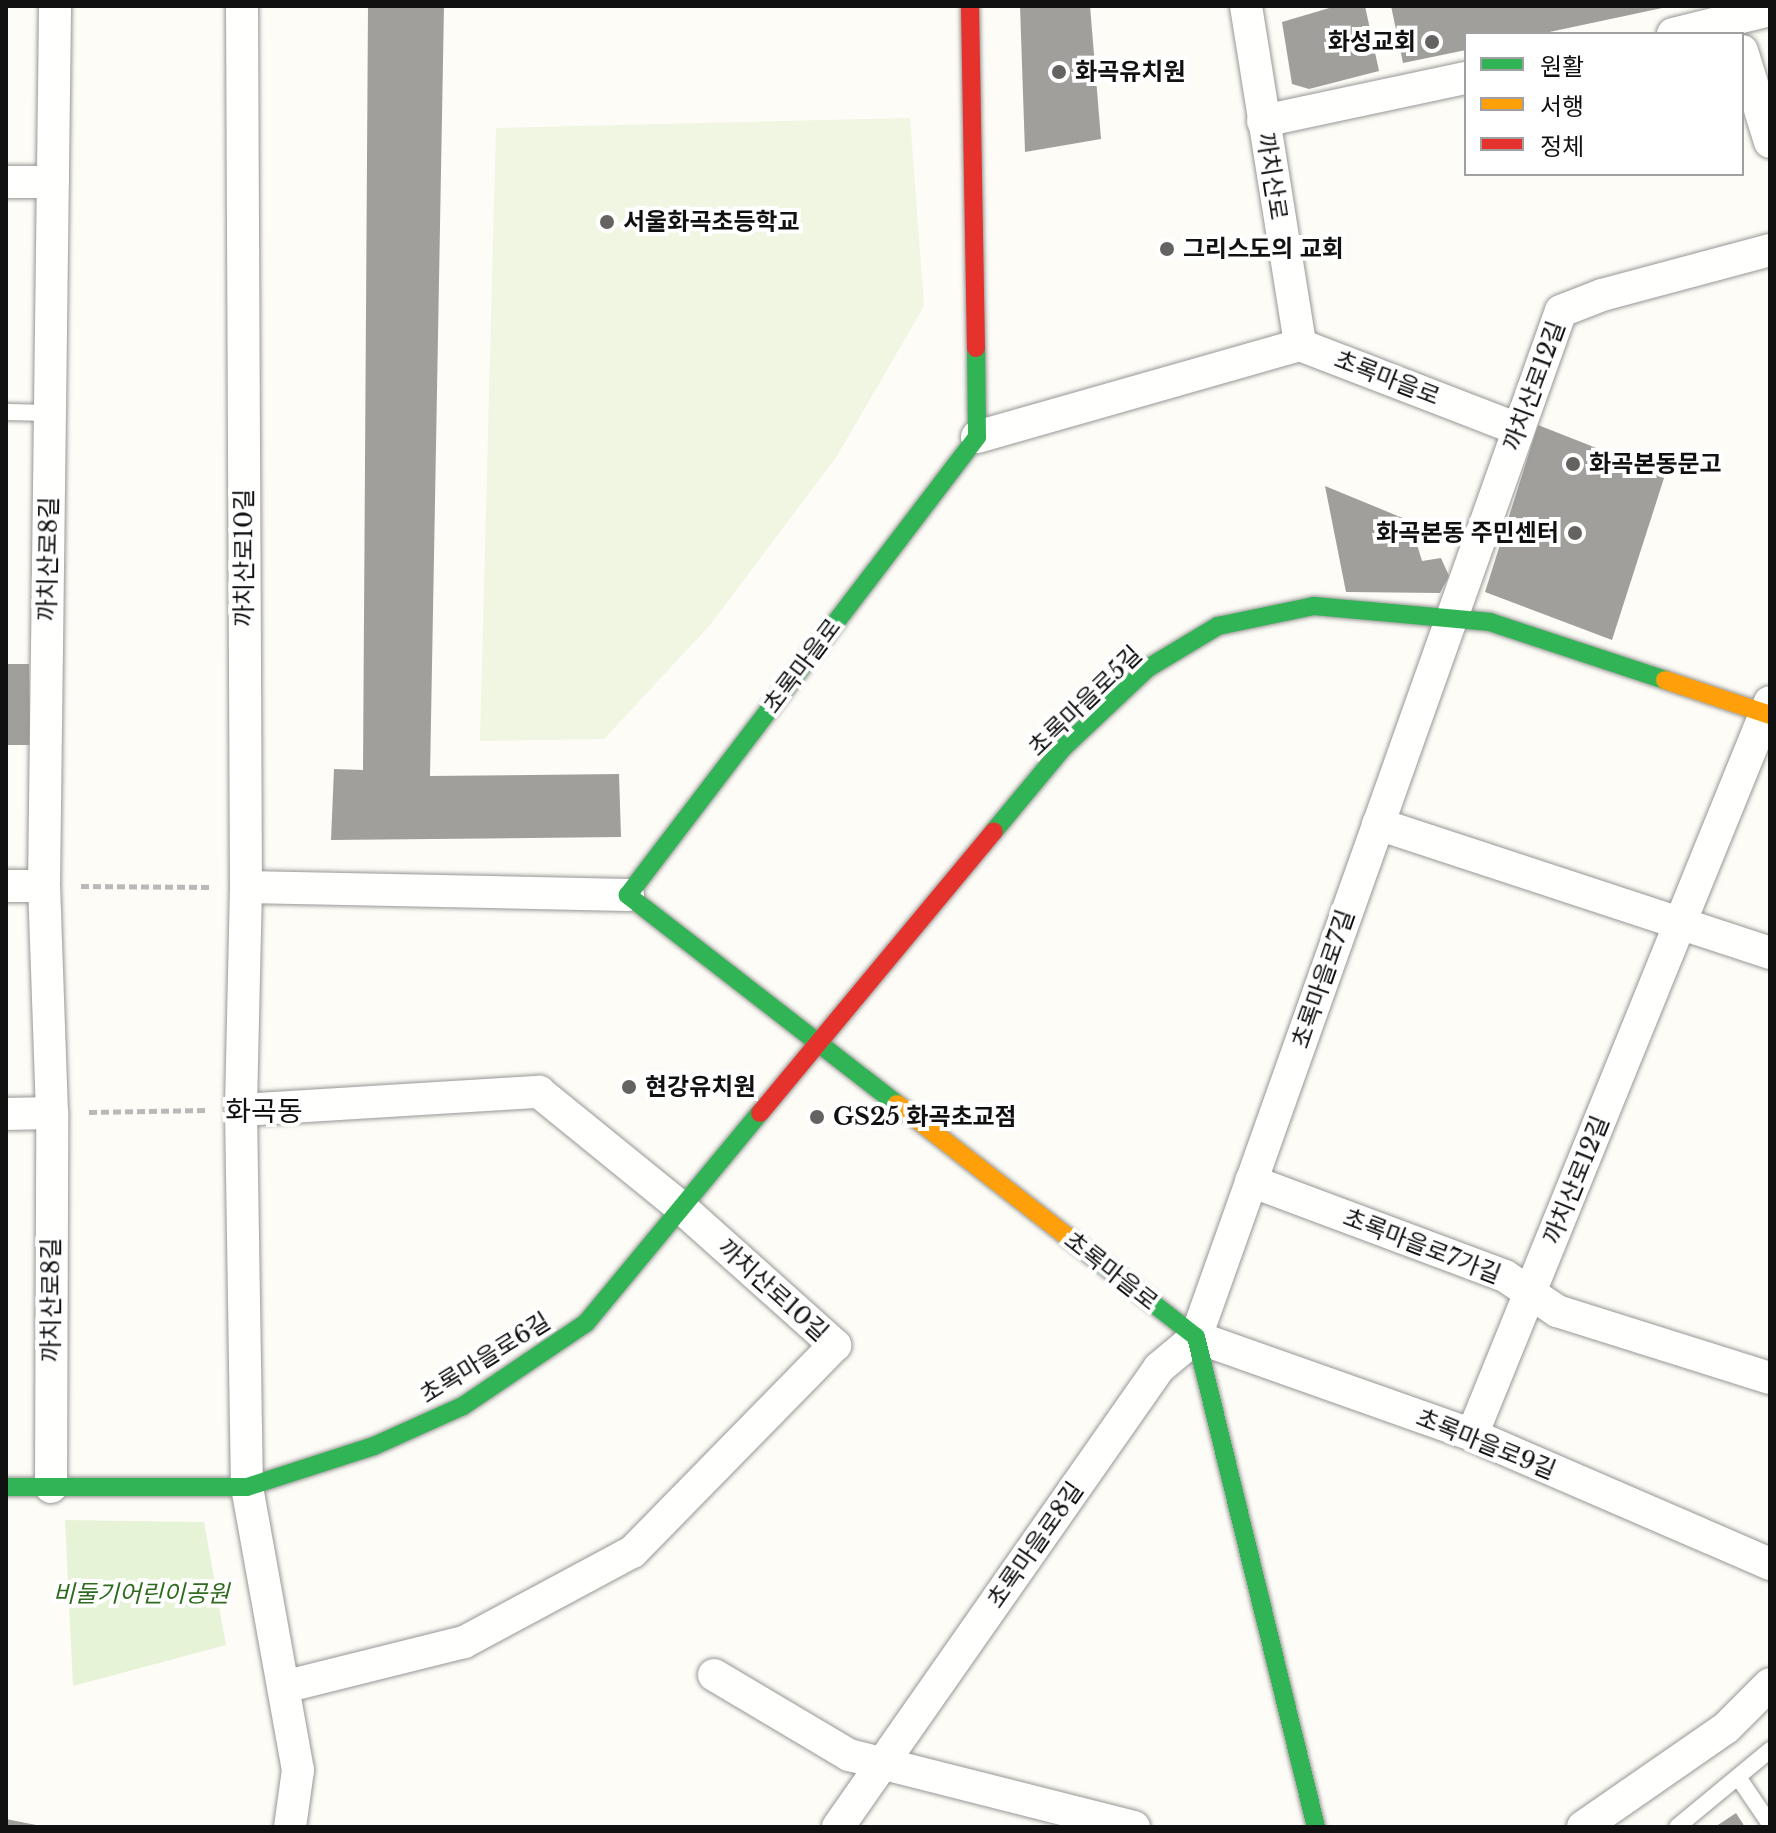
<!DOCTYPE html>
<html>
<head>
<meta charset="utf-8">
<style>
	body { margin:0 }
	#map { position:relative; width:1776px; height:1833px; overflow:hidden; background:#fdfcf7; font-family:"Libre Baskerville","Noto Sans KR",serif }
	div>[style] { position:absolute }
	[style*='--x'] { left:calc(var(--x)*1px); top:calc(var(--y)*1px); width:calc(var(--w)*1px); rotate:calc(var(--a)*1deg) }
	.green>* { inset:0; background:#e7f3d7 }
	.pitch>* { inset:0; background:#f0f6e1 }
	.building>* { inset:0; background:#a19f9c }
	.path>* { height:5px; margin-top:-2.5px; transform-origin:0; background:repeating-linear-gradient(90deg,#b9b9b8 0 8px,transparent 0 12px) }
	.roads { filter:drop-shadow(0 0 2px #979795) drop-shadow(0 0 2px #979795) }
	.lane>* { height:16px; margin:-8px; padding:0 8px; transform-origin:8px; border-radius:8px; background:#fffffe }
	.street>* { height:32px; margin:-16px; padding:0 16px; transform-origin:16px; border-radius:16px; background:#fffffe }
	.fast>* { height:18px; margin:-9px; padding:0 9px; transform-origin:9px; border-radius:9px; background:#30b455 }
	.slow>* { height:18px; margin:-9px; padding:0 9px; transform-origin:9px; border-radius:9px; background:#ff9f0a }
	.jam>* { height:18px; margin:-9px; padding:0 9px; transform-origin:9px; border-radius:9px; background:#e5322d }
	.dots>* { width:22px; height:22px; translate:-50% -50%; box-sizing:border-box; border:4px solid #fff; border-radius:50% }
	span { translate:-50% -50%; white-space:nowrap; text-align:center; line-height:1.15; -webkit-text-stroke:8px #fff; paint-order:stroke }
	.poi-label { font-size:24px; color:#111; font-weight:700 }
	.right { translate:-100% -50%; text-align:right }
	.left { translate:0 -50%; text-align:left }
	.street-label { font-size:24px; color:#111 }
	.park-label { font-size:24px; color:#2f6b1f; font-style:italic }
	.quarter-label { font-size:28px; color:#111 }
	.frame { position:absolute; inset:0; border:8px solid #111; pointer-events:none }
	.legend { position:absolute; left:1464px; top:32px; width:280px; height:144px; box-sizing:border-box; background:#fff; border:2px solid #a0a0a0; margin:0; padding:10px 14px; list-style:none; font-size:24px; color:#111 }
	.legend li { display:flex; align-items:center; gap:16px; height:40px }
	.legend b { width:40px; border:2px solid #a0a0a0 }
</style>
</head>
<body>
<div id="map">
	<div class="green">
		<div style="clip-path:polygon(65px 1520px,204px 1522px,226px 1645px,73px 1686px)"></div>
	</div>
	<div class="pitch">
		<div style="clip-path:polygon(910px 118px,924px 306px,837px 456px,710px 625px,604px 739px,480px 741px,496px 128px)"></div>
	</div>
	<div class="building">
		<div style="clip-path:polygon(368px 6px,444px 6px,430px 776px,619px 774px,621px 837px,331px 840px,334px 769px,363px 770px)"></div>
		<div style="clip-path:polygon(1020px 6px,1090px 6px,1101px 139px,1025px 152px)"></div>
		<div style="clip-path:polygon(1336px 6px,1365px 6px,1379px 71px,1309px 89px,1292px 84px,1282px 22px)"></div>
		<div style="clip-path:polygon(1391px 6px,1667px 6px,1667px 7px,1540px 34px,1466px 34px,1466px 50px,1403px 63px)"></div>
		<div style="clip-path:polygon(1538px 425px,1665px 475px,1612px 640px,1485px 592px)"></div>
		<div style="clip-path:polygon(1325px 486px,1410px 521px,1422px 561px,1441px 558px,1449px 576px,1440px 593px,1346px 592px)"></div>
		<div style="clip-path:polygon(6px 664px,29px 664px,30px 745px,6px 745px)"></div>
		<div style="clip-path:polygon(1736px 1813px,1745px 1827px,1715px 1827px)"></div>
		<div style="clip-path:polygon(6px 1819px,41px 1826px,41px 1827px,6px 1827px)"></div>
	</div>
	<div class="path">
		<div style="--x:81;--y:886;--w:130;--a:0.4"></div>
		<div style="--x:89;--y:1112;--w:117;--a:-1"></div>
	</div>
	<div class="roads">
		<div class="lane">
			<div style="--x:6;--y:412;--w:44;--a:1.3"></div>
			<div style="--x:1738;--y:1777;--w:57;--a:55.8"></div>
			<div style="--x:1677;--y:1827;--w:121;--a:-39.6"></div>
		</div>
		<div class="street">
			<div style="--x:242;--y:6;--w:881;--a:89.74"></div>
			<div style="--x:246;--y:887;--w:223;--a:91.3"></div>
			<div style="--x:241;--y:1110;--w:377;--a:89.1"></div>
			<div style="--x:247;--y:1487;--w:288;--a:79.8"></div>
			<div style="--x:298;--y:1770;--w:58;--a:98"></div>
			<div style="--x:1246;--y:6;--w:343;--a:80.9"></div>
			<div style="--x:1673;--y:34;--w:100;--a:-13.9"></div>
			<div style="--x:1742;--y:51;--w:95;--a:72.9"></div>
			<div style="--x:1263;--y:121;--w:208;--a:-12"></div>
			<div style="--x:6;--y:182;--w:47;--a:0"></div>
			<div style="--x:977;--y:437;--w:336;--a:-15.9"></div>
			<div style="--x:1300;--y:345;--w:234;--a:21.1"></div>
			<div style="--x:1378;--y:824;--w:413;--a:18.2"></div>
			<div style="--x:6;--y:886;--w:38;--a:0"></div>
			<div style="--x:246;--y:887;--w:382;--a:1.2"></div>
			<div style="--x:241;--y:1110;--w:299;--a:-3.5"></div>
			<div style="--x:539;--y:1092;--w:187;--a:39.1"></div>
			<div style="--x:684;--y:1210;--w:203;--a:41.8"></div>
			<div style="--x:835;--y:1345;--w:290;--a:134.4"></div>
			<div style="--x:632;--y:1552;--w:191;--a:151.8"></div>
			<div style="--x:464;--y:1642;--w:186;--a:166"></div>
			<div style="--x:6;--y:1114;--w:46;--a:-1.2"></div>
			<div style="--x:1251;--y:1181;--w:271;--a:20.5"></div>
			<div style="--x:1505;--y:1276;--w:63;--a:33.9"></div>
			<div style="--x:1557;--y:1311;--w:223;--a:17.5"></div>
			<div style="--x:1196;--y:1337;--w:1089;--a:-70.42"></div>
			<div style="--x:1561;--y:311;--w:44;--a:-21.3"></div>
			<div style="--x:1602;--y:295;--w:174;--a:-15"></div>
			<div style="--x:1196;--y:1337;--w:293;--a:19.5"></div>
			<div style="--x:1472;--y:1435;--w:325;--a:23.4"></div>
			<div style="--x:1472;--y:1435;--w:791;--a:-67.88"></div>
			<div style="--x:51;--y:1487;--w:374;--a:-89.8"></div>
			<div style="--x:52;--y:1113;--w:227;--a:-92"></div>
			<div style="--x:44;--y:886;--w:880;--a:-89.28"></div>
			<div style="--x:714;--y:1675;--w:157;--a:30.7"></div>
			<div style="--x:849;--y:1755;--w:294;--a:14.2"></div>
			<div style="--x:838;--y:1827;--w:560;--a:-55.03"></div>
			<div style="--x:1159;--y:1368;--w:48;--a:-40"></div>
			<div style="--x:1583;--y:1827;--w:174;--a:-34.7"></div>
			<div style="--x:1726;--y:1728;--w:62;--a:-45"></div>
		</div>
		<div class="fast">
			<div style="--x:994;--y:831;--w:108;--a:-50.3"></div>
			<div style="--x:1063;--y:748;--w:117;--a:-43.3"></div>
			<div style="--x:1148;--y:668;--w:82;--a:-31"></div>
			<div style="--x:1218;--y:626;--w:98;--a:-11.8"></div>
			<div style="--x:1314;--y:606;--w:177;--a:5.2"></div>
			<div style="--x:1490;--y:622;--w:184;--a:18.3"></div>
			<div style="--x:897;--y:1104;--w:341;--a:-142.2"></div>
			<div style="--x:628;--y:895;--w:576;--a:-52.69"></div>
			<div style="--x:977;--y:437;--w:89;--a:-90.6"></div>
			<div style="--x:1087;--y:1252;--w:138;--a:37.9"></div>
			<div style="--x:1196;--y:1337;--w:504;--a:76.24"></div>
			<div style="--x:6;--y:1487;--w:241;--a:0"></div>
			<div style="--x:247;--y:1487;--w:133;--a:-17.9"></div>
			<div style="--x:374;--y:1446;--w:98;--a:-24.2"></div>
			<div style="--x:463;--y:1406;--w:148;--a:-34"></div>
			<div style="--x:586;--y:1323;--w:273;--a:-50.4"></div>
		</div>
		<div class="slow">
			<div style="--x:1665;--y:680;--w:111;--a:18.4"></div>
			<div style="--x:897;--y:1104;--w:241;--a:37.9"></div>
		</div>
		<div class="jam">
			<div style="--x:970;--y:6;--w:342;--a:89"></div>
			<div style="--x:760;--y:1113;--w:366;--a:-50.3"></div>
		</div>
	</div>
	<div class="dots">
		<div style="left:1432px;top:42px;background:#646362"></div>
		<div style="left:1059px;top:72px;background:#646362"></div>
		<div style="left:607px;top:222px;background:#646362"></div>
		<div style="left:1167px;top:249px;background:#646362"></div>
		<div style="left:1573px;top:464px;background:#646362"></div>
		<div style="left:1575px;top:533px;background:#646362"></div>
		<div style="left:629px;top:1087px;background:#646362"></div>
		<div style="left:817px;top:1117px;background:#646362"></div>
	</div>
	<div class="poi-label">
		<span class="right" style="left:1416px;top:42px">화성교회</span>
		<span class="left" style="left:1075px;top:72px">화곡유치원</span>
		<span class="left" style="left:623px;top:222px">서울화곡초등학교</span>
		<span class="left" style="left:1183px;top:249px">그리스도의 교회</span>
		<span class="left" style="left:1589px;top:464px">화곡본동문고</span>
		<span class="right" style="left:1559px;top:533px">화곡본동 주민센터</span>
		<span class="left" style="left:645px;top:1087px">현강유치원</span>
		<span class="left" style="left:833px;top:1117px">GS25 화곡초교점</span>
	</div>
	<div class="street-label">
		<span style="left:1272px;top:176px;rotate:81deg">까치산로</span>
		<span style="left:1387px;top:378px;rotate:21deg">초록마을로</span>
		<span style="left:1534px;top:386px;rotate:-70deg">까치산로12길</span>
		<span style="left:244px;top:558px;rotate:-90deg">까치산로10길</span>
		<span style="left:48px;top:559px;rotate:-89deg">까치산로8길</span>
		<span style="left:802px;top:666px;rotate:-53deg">초록마을로</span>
		<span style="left:1085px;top:701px;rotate:-44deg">초록마을로5길</span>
		<span style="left:1323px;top:979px;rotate:-71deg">초록마을로7길</span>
		<span style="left:1576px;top:1180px;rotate:-68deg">까치산로12길</span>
		<span style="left:1422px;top:1246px;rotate:21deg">초록마을로7가길</span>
		<span style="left:1111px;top:1271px;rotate:38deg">초록마을로</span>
		<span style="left:773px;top:1290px;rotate:42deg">까치산로10길</span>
		<span style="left:51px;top:1300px;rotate:-90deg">까치산로8길</span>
		<span style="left:485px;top:1358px;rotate:-32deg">초록마을로6길</span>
		<span style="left:1486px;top:1444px;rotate:22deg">초록마을로9길</span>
		<span style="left:1035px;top:1545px;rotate:-55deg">초록마을로8길</span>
	</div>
	<div class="park-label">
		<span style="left:141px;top:1594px">비둘기어린이공원</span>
	</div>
	<div class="quarter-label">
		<span style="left:264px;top:1112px">화곡동</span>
	</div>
	<div class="frame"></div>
	<ul class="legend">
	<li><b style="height:10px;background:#30b455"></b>원활</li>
	<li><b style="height:10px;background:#ff9f0a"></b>서행</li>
	<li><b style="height:10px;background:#e5322d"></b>정체</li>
	</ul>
</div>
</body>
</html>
